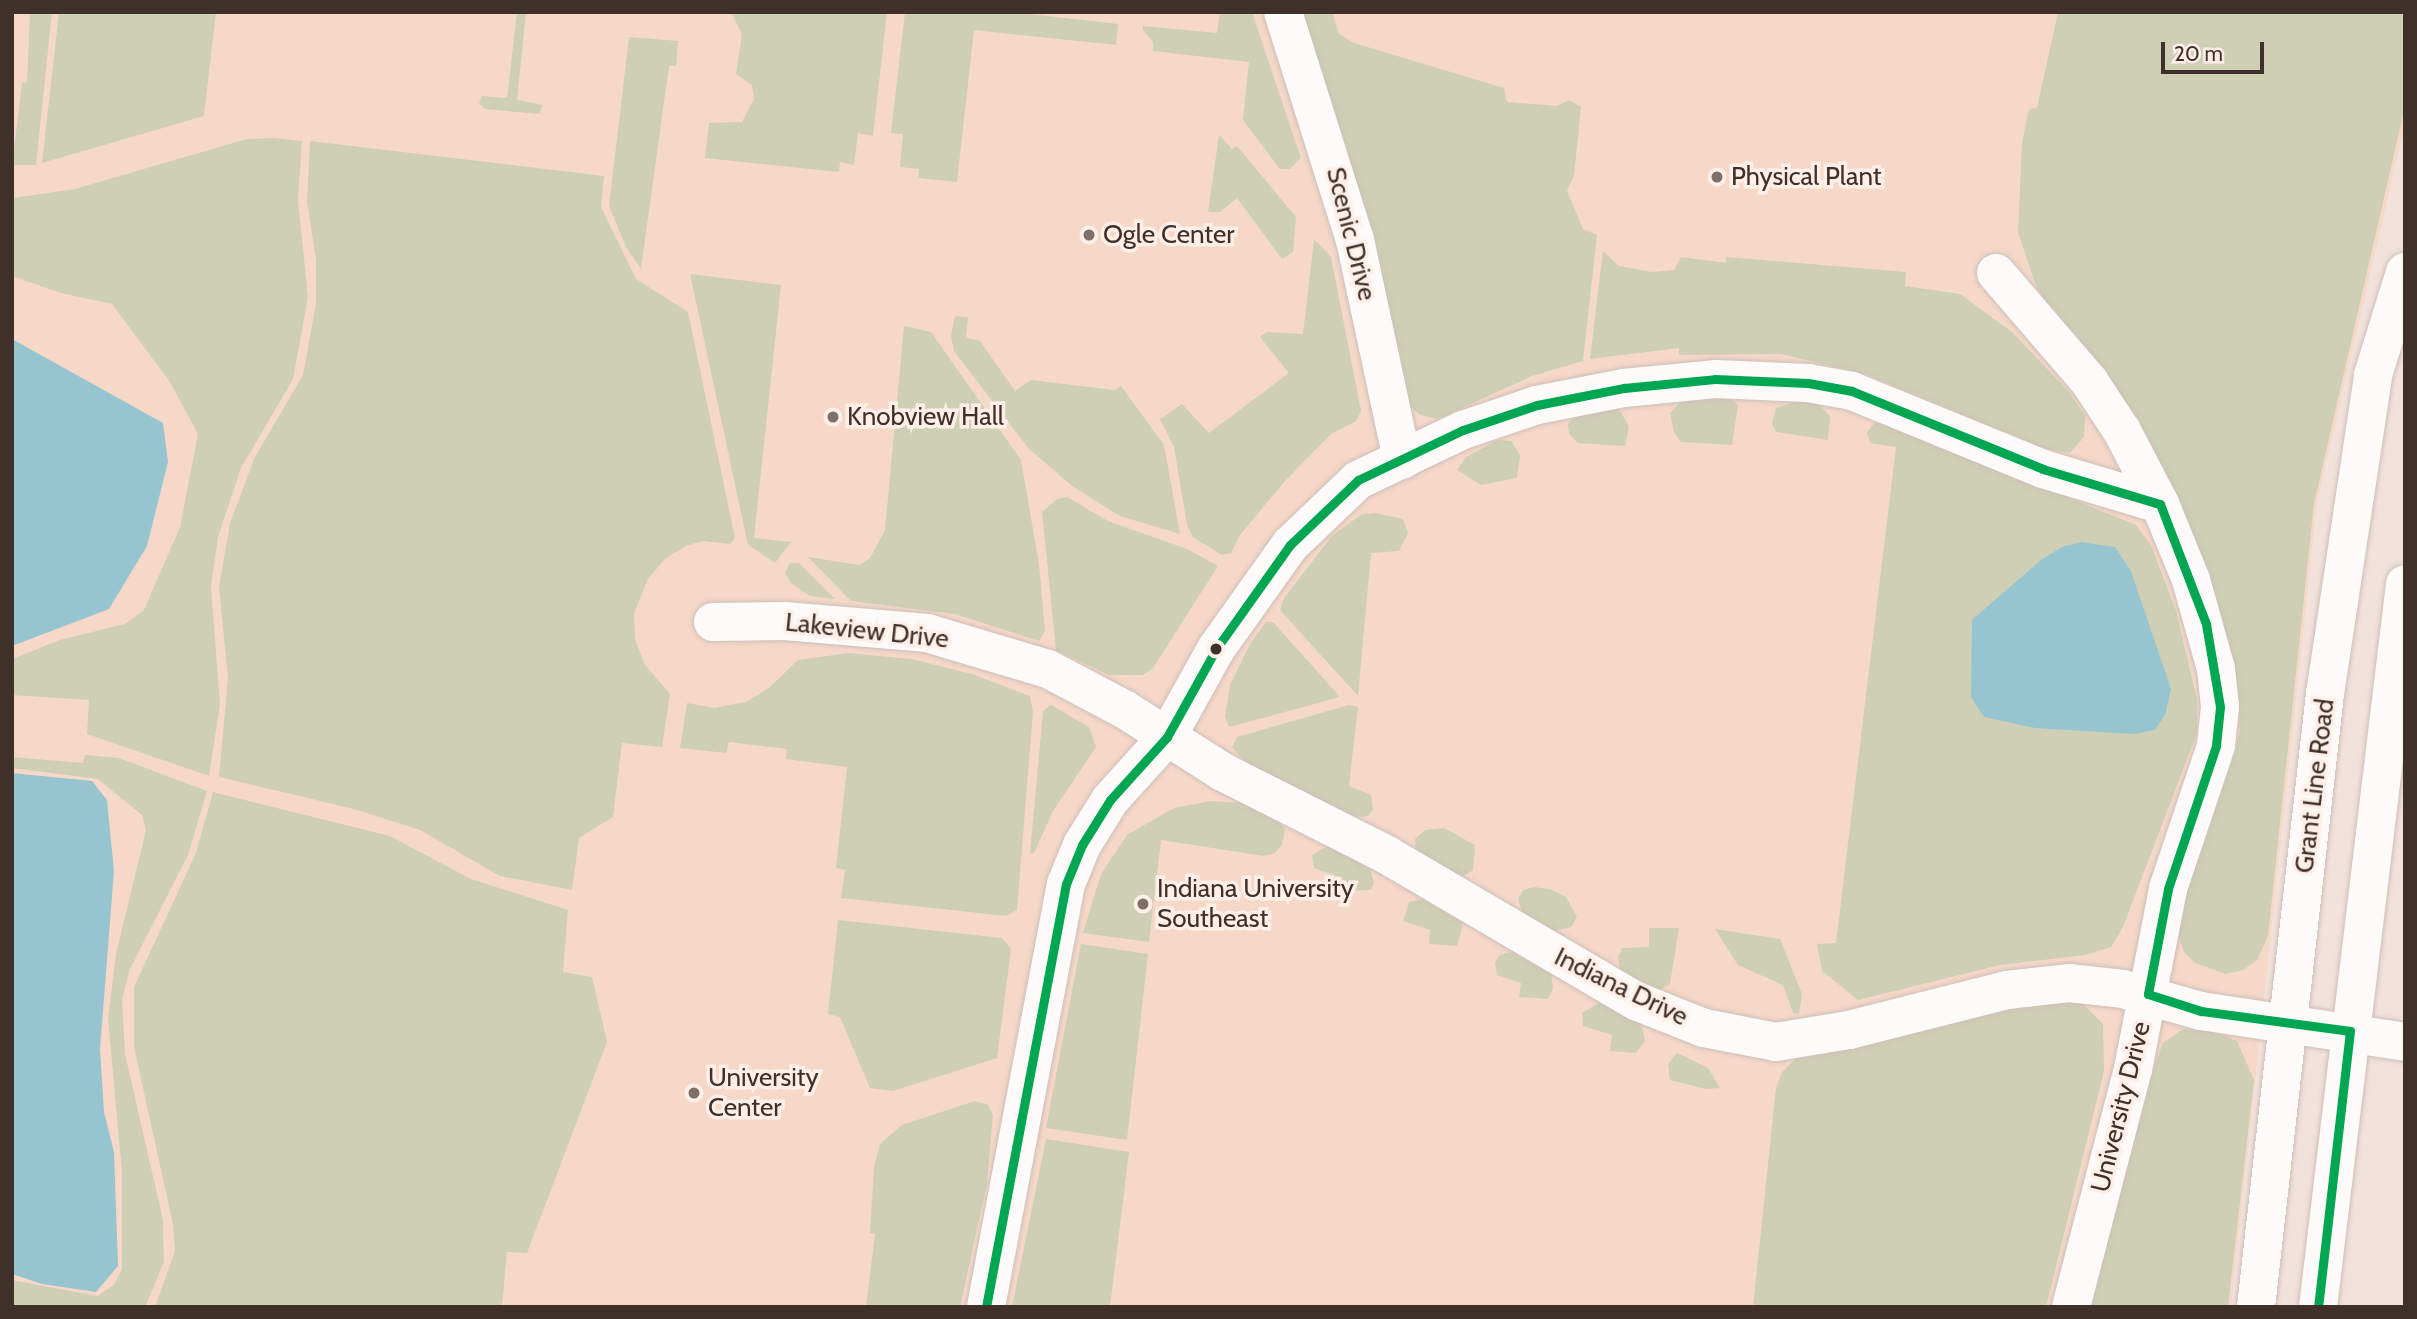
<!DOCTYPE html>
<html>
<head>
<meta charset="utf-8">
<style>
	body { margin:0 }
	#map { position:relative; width:2417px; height:1319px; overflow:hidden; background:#f2e2db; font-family:Cabin,sans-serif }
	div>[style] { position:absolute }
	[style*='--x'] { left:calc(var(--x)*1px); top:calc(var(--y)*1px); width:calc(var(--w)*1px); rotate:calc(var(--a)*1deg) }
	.built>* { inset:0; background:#f6d8c9 }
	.green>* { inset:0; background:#cfcfb5 }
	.water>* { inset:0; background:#96c5d0 }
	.roads { filter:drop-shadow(0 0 2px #cdbfb8) drop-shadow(0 0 2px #cdbfb8) }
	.minor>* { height:38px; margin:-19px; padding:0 19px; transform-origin:19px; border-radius:19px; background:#fdfbfa }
	.major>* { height:38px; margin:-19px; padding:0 19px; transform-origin:19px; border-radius:19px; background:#fdfbfa }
	.bus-1>* { height:9px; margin:-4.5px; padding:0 4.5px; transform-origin:4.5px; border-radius:4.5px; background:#00a651 }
	.dots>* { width:19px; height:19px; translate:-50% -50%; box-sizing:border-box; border:4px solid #fef0e9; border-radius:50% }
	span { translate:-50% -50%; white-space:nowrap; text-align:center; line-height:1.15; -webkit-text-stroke:7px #fef0e9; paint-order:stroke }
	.poi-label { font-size:26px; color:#3f312a }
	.left { translate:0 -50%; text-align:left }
	.street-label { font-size:26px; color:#3f312a }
	.frame { position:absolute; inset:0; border:14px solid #3f312a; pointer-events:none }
	.scale { position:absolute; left:2161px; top:42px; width:103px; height:32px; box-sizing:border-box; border:4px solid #3f312a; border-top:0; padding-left:9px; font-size:21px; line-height:24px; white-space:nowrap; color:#3f312a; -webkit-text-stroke:5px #fef0e9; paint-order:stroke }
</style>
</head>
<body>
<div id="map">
	<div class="built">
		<div style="clip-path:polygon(12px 12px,2405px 12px,2405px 124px,2317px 502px,2231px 1307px,12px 1307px)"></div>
	</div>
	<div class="green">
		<div style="clip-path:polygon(30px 12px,52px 12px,36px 165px,12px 165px,22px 83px,27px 82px)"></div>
		<div style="clip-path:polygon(59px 12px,216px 12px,204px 116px,42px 163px)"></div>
		<div style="clip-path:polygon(517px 12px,526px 12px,517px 100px,543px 105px,539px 114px,485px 109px,479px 104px,482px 96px,507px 98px)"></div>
		<div style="clip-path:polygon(731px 12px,887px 12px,873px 136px,858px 133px,854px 165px,840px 162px,839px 172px,705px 158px,709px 123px,742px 122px,754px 99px,752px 85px,736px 74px,742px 34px)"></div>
		<div style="clip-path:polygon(905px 12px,1011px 12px,1118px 24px,1116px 45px,974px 30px,957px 182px,918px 178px,919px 169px,900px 167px,903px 134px,891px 133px)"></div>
		<div style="clip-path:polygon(1220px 12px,1252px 12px,1301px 158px,1290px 169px,1280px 169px,1243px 120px,1249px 62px,1153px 51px,1153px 42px,1143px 30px,1143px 26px,1217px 33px)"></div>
		<div style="clip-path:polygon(1298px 12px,1332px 12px,1339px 34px,1354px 43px,1504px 88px,1507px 102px,1557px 106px,1569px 100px,1581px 107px,1574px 176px,1567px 191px,1583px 229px,1597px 235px,1583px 361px,1532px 376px,1438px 419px,1420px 415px,1408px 405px)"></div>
		<div style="clip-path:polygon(2058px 12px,2405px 12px,2405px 106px,2314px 504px,2268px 936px,2257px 960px,2243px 970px,2226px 974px,2195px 963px,2184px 952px,2178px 934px,2182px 906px,2240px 733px,2237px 691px,2217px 600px,2197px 549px,2036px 286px,2018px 232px,2022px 143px,2029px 109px,2037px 108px)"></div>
		<div style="clip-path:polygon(629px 37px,678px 41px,676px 66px,669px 66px,641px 269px,626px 247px,609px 206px)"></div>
		<div style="clip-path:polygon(1219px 135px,1232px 149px,1237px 146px,1296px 217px,1293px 252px,1282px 259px,1237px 198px,1220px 212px,1208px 212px)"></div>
		<div style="clip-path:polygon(274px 138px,302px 141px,298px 200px,308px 297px,293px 379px,241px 468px,218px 537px,211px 586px,220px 705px,209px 776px,87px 734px,89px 700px,12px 695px,12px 659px,60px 640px,125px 624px,144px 610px,180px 527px,198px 434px,170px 382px,112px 304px,61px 293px,12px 276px,12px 198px,75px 189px,247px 139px)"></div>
		<div style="clip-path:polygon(310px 141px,604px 176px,601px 207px,636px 279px,688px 312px,735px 538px,730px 544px,702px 541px,686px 546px,665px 559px,648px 579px,634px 613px,635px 640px,645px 665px,670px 694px,662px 747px,622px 743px,613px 817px,579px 838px,572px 890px,500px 876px,420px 830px,354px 809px,219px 777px,228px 678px,219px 587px,230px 523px,254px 459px,303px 375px,316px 303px,316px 259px,307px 202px)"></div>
		<div style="clip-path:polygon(1314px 239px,1331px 257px,1361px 411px,1356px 421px,1331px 434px,1285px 481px,1240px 535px,1231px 553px,1222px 555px,1193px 537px,1187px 525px,1174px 447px,1160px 419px,1182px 404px,1209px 433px,1289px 373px,1260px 337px,1267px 332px,1303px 334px)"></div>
		<div style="clip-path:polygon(1603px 251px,1619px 266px,1652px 272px,1674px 270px,1681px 257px,1726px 263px,1726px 257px,1906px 272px,1905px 286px,1960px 294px,2012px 332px,2070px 393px,2085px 416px,2084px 437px,2070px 453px,2046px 449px,1865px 374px,1781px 354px,1679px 355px,1679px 348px,1590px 359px)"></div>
		<div style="clip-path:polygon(690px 274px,781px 285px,754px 538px,791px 542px,775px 563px,748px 545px)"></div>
		<div style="clip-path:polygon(955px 316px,968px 317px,966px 338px,980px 341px,1015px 391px,1031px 380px,1114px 390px,1121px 386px,1164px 445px,1180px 534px,1120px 516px,1072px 486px,1029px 449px,954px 351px,951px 336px)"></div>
		<div style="clip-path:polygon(904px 326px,931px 332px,1021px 460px,1039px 564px,1045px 631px,1039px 641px,955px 614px,851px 601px,808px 557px,860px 565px,870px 558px,885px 530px)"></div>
		<div style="clip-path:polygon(1727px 397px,1738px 405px,1732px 445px,1681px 442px,1674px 432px,1670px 413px,1682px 400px)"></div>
		<div style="clip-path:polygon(1800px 400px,1818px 404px,1830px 416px,1828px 440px,1776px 432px,1772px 424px,1776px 408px)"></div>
		<div style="clip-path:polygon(1618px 408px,1629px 426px,1625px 446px,1578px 443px,1569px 434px,1568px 424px,1577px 416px)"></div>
		<div style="clip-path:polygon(1875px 423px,1885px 423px,2136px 525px,2151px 545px,2176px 611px,2197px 700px,2197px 733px,2123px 927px,2111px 947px,2086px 955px,2000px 965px,1858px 1000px,1822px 971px,1817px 944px,1836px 943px,1896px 447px,1870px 443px,1867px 432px)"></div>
		<div style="clip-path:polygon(1498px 440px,1511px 441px,1520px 455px,1517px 478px,1481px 485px,1457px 470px,1466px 457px)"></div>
		<div style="clip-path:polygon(1067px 497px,1108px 521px,1187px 549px,1218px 566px,1153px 668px,1143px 675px,1109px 675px,1056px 650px,1042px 512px,1057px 499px)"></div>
		<div style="clip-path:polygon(1376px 513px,1403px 519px,1408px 533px,1399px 551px,1371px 553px,1358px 696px,1280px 610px,1284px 598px,1332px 536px,1362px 514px)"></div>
		<div style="clip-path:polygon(790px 563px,799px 563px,835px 599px,810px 596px,791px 583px,785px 573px)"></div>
		<div style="clip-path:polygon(1266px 622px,1273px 622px,1340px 697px,1229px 727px,1225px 717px,1230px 685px,1250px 644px)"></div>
		<div style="clip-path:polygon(849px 653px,911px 659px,972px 674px,1030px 696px,1033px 712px,1017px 910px,1006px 916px,841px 898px,845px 870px,836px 868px,847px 767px,786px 759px,787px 749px,729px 742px,726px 753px,680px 748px,687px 703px,715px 708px,746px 702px,769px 688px,798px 660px)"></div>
		<div style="clip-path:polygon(1051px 705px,1089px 727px,1096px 747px,1053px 811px,1034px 853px,1030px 853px,1043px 711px)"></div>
		<div style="clip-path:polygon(1349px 705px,1358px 707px,1349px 786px,1371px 795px,1373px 810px,1368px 816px,1353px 817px,1249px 766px,1232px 747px,1237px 737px)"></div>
		<div style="clip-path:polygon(85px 755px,119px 758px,207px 791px,188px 855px,130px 969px,122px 999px,125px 1054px,163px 1220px,164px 1262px,145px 1307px,12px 1307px,12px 1280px,97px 1296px,114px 1285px,122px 1269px,122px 1173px,108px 1018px,116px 954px,146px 830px,142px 815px,98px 779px,12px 768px,12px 757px,83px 763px)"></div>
		<div style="clip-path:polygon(213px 792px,390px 836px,471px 879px,568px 910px,563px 972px,592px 977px,607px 1042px,527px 1253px,507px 1252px,502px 1307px,155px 1307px,175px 1251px,173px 1224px,134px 1047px,134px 987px,196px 853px)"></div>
		<div style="clip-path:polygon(1211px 801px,1242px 803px,1277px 819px,1285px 830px,1282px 845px,1275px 853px,1264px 856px,1161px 840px,1149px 942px,1083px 933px,1101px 874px,1127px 835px,1174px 808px)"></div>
		<div style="clip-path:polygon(1444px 828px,1475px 845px,1473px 870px,1461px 878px,1416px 851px,1415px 839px,1425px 830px)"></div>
		<div style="clip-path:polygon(1330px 845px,1370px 869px,1374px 883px,1371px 890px,1340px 891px,1343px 878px,1314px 868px,1312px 855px)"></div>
		<div style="clip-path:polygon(1533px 887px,1550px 889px,1566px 897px,1577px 917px,1571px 927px,1554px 931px,1523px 915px,1518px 899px,1523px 890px)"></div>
		<div style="clip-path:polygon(1422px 899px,1463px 923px,1457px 946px,1429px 944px,1430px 930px,1403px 921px,1409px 902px)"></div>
		<div style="clip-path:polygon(838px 920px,1002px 938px,1011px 949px,997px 1058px,893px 1091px,870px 1088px,840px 1017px,828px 1014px)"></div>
		<div style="clip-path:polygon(1649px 928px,1679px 928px,1670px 984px,1661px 989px,1643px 986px,1621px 973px,1618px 957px,1622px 948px,1649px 947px)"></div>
		<div style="clip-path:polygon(1715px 929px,1780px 939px,1802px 994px,1799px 1014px,1793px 1013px,1783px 985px,1738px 965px)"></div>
		<div style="clip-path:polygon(1081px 944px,1148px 954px,1127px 1140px,1046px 1128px)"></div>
		<div style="clip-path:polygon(1512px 952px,1551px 974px,1553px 988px,1548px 999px,1519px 997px,1521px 983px,1497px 975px,1495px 962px,1500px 955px)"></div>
		<div style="clip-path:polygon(2079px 1000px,2103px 1024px,2104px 1071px,2046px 1307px,1753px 1307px,1776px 1088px,1782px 1072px,1796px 1058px,1975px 1011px)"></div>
		<div style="clip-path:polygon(1599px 1003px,1641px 1023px,1645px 1041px,1636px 1053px,1610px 1051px,1612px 1035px,1583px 1026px,1582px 1013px)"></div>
		<div style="clip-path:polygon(2183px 1029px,2213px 1031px,2237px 1041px,2254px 1080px,2228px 1307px,2089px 1307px,2144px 1095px,2163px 1043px)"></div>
		<div style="clip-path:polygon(1677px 1053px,1708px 1068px,1720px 1088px,1706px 1089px,1670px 1080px,1668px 1064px)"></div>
		<div style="clip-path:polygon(975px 1101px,988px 1105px,993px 1115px,987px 1183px,960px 1307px,866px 1307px,875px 1234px,870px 1233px,874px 1167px,880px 1144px,902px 1125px)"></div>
		<div style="clip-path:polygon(1046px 1139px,1129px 1152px,1110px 1307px,1012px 1307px)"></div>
	</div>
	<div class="water">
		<div style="clip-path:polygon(12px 339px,163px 423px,168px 462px,147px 546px,109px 609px,12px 646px)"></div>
		<div style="clip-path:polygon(2081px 542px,2115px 547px,2131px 571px,2171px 689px,2165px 715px,2155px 730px,2134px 734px,2035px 728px,1984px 717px,1971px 697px,1972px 620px,2041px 560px,2062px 547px)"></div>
		<div style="clip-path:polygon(12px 773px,92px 781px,107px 800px,114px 871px,100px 1049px,104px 1112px,114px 1152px,118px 1266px,96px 1292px,42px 1284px,12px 1274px)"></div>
	</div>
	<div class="roads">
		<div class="minor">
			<div style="--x:1283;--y:12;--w:239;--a:72.5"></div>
			<div style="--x:1355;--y:240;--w:225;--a:77.9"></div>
			<div style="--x:1996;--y:273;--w:143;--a:49.3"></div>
			<div style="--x:2089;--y:381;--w:60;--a:56.6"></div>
			<div style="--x:2122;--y:431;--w:82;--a:62.5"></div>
			<div style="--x:713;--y:622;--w:72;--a:-0.8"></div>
			<div style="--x:785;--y:621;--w:143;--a:4.8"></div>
			<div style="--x:927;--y:633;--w:126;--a:16.6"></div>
			<div style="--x:1048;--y:669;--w:86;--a:27.8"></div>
			<div style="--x:1124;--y:709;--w:117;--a:32.5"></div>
			<div style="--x:1223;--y:772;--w:184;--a:26.8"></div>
			<div style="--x:1387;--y:855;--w:289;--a:30.4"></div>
			<div style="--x:1636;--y:1001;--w:73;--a:21.7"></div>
			<div style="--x:1704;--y:1028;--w:73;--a:11"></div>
			<div style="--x:1776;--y:1042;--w:74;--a:-9.3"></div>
			<div style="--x:1849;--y:1030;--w:163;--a:-14.2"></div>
			<div style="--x:2007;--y:990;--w:62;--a:-6.4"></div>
			<div style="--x:2069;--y:983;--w:54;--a:6.3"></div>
			<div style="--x:2123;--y:989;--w:81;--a:15.8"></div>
			<div style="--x:2201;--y:1011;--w:206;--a:8.6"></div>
			<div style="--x:986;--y:1307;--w:430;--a:-79.3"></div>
			<div style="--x:1066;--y:884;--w:42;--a:-67.7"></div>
			<div style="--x:1082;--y:845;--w:53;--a:-58.1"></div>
			<div style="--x:1110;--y:800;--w:85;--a:-47.9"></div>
			<div style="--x:1167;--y:737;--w:101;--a:-60.9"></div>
			<div style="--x:1216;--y:649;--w:128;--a:-54.6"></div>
			<div style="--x:1290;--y:545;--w:94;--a:-43.7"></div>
			<div style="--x:1358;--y:480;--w:116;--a:-25.5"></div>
			<div style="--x:1463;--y:430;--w:78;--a:-18.7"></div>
			<div style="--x:1537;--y:405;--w:89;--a:-11.1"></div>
			<div style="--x:1624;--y:388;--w:91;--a:-5.6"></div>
			<div style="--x:1715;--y:379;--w:93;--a:2.5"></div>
			<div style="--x:1808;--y:383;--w:45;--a:10.3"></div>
			<div style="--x:1852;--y:391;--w:206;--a:22.2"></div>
			<div style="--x:2043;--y:469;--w:122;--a:16.7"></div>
			<div style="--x:2160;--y:504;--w:82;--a:67.8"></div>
			<div style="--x:2191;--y:580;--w:92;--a:74.3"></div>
			<div style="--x:2216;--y:669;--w:38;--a:84"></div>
			<div style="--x:2220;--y:707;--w:39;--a:96"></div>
			<div style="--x:2216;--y:746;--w:151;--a:108.6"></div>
			<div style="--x:2168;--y:889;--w:183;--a:101"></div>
			<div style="--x:2133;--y:1069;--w:246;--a:104.6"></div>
		</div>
		<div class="major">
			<div style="--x:2256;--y:1307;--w:617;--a:-83.58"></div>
			<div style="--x:2325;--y:694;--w:323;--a:-81.4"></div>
			<div style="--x:2373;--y:375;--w:108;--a:-72.7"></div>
			<div style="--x:2318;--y:1307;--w:728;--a:-83.14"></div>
		</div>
	</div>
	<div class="bus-1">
		<div style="--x:986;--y:1307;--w:430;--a:-79.3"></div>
		<div style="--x:1066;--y:884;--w:42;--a:-67.7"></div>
		<div style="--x:1082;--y:845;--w:53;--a:-58.1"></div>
		<div style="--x:1110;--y:800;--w:85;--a:-47.9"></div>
		<div style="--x:1167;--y:737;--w:101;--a:-60.9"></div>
		<div style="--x:1216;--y:649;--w:128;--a:-54.6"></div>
		<div style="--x:1290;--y:545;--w:94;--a:-43.7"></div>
		<div style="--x:1358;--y:480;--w:116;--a:-25.5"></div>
		<div style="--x:1463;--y:430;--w:78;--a:-18.7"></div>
		<div style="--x:1537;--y:405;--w:89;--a:-11.1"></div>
		<div style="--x:1624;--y:388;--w:91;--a:-5.6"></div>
		<div style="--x:1715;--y:379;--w:93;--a:2.5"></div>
		<div style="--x:1808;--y:383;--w:45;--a:10.3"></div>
		<div style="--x:1852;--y:391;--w:206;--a:22.2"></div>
		<div style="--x:2043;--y:469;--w:122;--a:16.7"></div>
		<div style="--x:2160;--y:504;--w:129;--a:69"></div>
		<div style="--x:2206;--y:624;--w:84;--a:80.4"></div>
		<div style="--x:2220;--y:707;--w:39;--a:96"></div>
		<div style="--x:2216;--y:746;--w:151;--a:108.6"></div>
		<div style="--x:2168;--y:889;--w:107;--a:100.8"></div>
		<div style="--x:2148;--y:994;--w:56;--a:17.8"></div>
		<div style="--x:2201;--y:1011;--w:150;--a:7.6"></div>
		<div style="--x:2350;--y:1031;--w:278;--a:96.6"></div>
	</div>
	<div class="dots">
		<div style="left:1717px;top:177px;background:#7e6f68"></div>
		<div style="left:1089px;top:235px;background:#7e6f68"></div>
		<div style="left:833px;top:417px;background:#7e6f68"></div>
		<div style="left:1216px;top:649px;background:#3f312a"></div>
		<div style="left:1143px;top:904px;background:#7e6f68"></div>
		<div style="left:694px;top:1093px;background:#7e6f68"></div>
	</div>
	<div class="poi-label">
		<span class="left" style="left:1731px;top:177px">Physical Plant</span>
		<span class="left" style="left:1103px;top:235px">Ogle Center</span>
		<span class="left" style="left:847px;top:417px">Knobview Hall</span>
		<span class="left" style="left:1157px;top:904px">Indiana University<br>Southeast</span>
		<span class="left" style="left:708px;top:1093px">University<br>Center</span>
	</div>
	<div class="street-label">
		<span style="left:1351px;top:234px;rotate:76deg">Scenic Drive</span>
		<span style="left:867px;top:631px;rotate:6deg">Lakeview Drive</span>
		<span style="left:2315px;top:786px;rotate:-83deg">Grant Line Road</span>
		<span style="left:1621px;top:987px;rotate:26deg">Indiana Drive</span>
		<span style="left:2121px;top:1107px;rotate:-76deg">University Drive</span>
	</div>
	<div class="frame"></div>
	<div class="scale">20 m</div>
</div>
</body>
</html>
